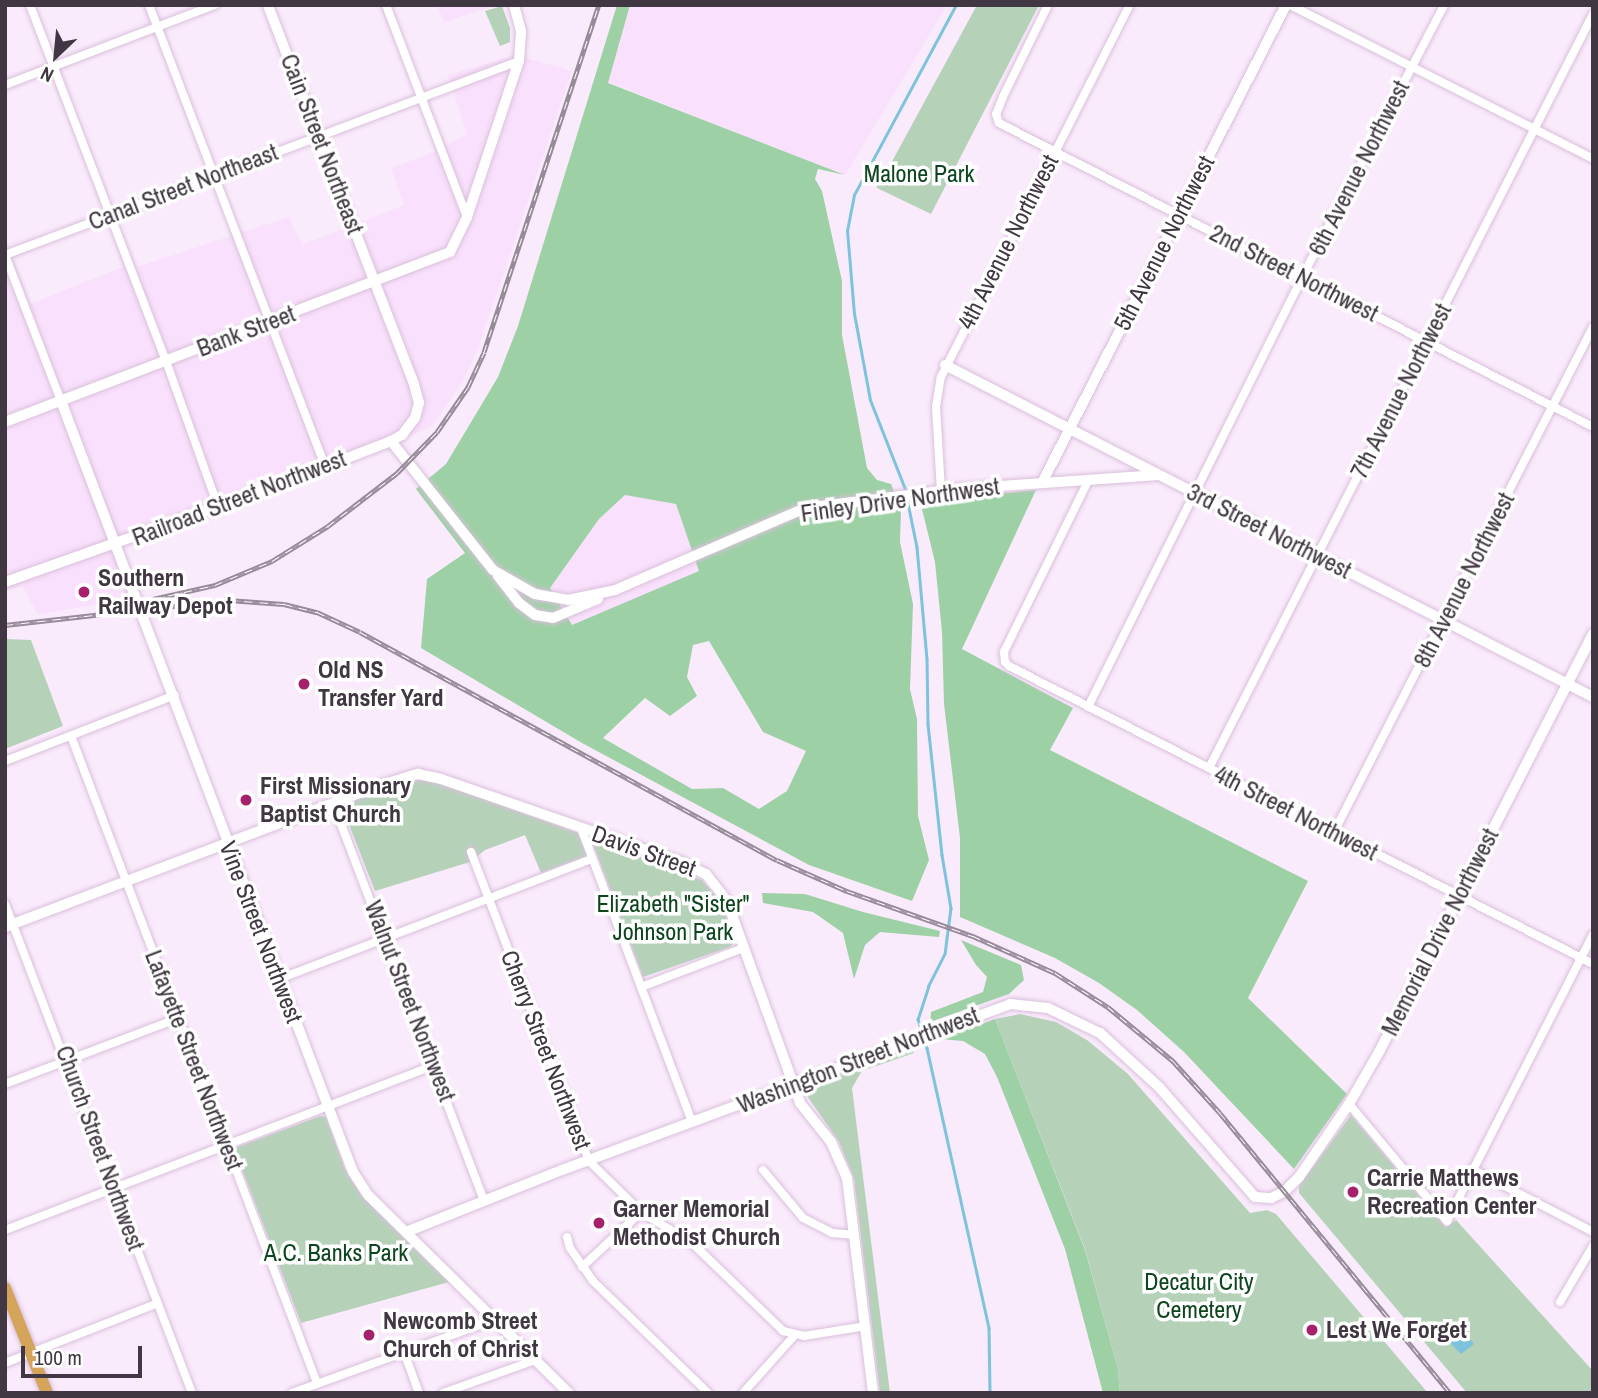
<!DOCTYPE html>
<html>
<head>
<meta charset="utf-8">
<style>
	body { margin:0 }
	#map { position:relative; width:1598px; height:1398px; overflow:hidden; background:#faebfc; font-family:"Archivo Narrow",sans-serif }
	div>[style] { position:absolute }
	[style*='--x'] { left:calc(var(--x)*1px); top:calc(var(--y)*1px); width:calc(var(--w)*1px); rotate:calc(var(--a)*1deg) }
	.built>* { inset:0; background:#f9e0fc }
	.green>* { inset:0; background:#b5d2b9 }
	.forest>* { inset:0; background:#9ed0a6 }
	.water>* { inset:0; background:#7dc3dc }
	.stream>* { height:2.5px; margin:-1.25px; padding:0 1.25px; transform-origin:1.25px; border-radius:1.25px; background:#7dc3dc }
	.roads { filter:drop-shadow(0 0 2px #d9c0db) drop-shadow(0 0 2px #d9c0db) }
	.minor>* { height:8px; margin:-4px; padding:0 4px; transform-origin:4px; border-radius:4px; background:#fff }
	.tertiary>* { height:10px; margin:-5px; padding:0 5px; transform-origin:5px; border-radius:5px; background:#fff }
	.trunk>* { height:12px; margin:-6px; padding:0 6px; transform-origin:6px; border-radius:6px; background:#d3a45a }
	.rail>* { height:5px; margin-top:-2.5px; transform-origin:0; background:repeating-linear-gradient(90deg,#fff 0 8px,#988b99 0 16px); box-sizing:border-box; border-block:2px solid #988b99 }
	.dots>* { width:19px; height:19px; translate:-50% -50%; box-sizing:border-box; border:4px solid #fff; border-radius:50% }
	span { translate:-50% -50%; white-space:nowrap; text-align:center; line-height:1.15; -webkit-text-stroke:7px #fff; paint-order:stroke }
	.street-label { font-size:24px; color:#413742 }
	.park-label { font-size:24px; color:#0c451e }
	.poi-label { font-size:24px; color:#413742; font-weight:700 }
	.left { translate:0 -50%; text-align:left }
	.frame { position:absolute; inset:0; border:7px solid #413742; pointer-events:none }
	.north { position:absolute; left:21px; top:21px; width:70px; height:70px; -webkit-text-stroke:5px #fff; paint-order:stroke; rotate:206deg; font-size:19px; font-weight:700; line-height:28px; text-align:center; color:#413742 }
	.north::after { content:''; display:block; margin:auto; width:24px; height:32px; background:#413742; clip-path:polygon(50% 0,100% 100%,50% 72%,0 100%) }
	.scale { position:absolute; left:21px; top:1346px; width:121px; height:32px; box-sizing:border-box; border:4px solid #413742; border-top:0; padding-left:9px; font-size:21px; line-height:24px; white-space:nowrap; color:#413742; -webkit-text-stroke:5px #fff; paint-order:stroke }
</style>
</head>
<body>
<div id="map">
	<div class="built">
		<div style="clip-path:polygon(437px 5px,497px 5px,444px 22px)"></div>
		<div style="clip-path:polygon(630px 5px,947px 5px,845px 175px,608px 82px)"></div>
		<div style="clip-path:polygon(516px 55px,572px 71px,477px 352px,461px 384px,432px 427px,121px 548px,138px 597px,38px 615px,22px 586px,5px 591px,5px 237px,31px 304px,122px 267px,137px 267px,289px 217px,302px 245px,404px 205px,391px 168px,437px 151px,467px 134px,448px 75px)"></div>
		<div style="clip-path:polygon(625px 495px,676px 504px,700px 571px,572px 625px,549px 588px,599px 519px)"></div>
	</div>
	<div class="green">
		<div style="clip-path:polygon(977px 5px,1039px 5px,931px 214px,877px 188px,876px 174px,889px 167px)"></div>
		<div style="clip-path:polygon(502px 6px,510px 28px,510px 42px,500px 46px,485px 11px)"></div>
		<div style="clip-path:polygon(5px 639px,31px 640px,63px 726px,5px 749px)"></div>
		<div style="clip-path:polygon(429px 779px,578px 833px,587px 856px,541px 873px,525px 835px,485px 850px,470px 862px,375px 891px,344px 812px,346px 804px,408px 781px)"></div>
		<div style="clip-path:polygon(595px 840px,702px 880px,721px 902px,735px 942px,730px 947px,643px 977px,593px 844px)"></div>
		<div style="clip-path:polygon(1020px 1014px,1056px 1022px,1087px 1040px,1128px 1074px,1250px 1213px,1267px 1210px,1276px 1214px,1428px 1393px,1120px 1393px,1118px 1369px,1085px 1249px,995px 1019px)"></div>
		<div style="clip-path:polygon(912px 1046px,914px 1053px,862px 1071px,852px 1088px,890px 1393px,880px 1393px,854px 1179px,839px 1142px,805px 1093px,806px 1085px,812px 1082px)"></div>
		<div style="clip-path:polygon(1351px 1115px,1436px 1216px,1446px 1227px,1456px 1220px,1593px 1371px,1593px 1393px,1467px 1393px,1299px 1193px,1299px 1186px)"></div>
		<div style="clip-path:polygon(320px 1116px,326px 1117px,345px 1169px,362px 1196px,449px 1282px,301px 1323px,235px 1151px,237px 1147px)"></div>
	</div>
	<div class="forest">
		<div style="clip-path:polygon(evenodd,617px 5px,630px 5px,608px 83px,845px 175px,818px 169px,815px 179px,822px 191px,842px 281px,842px 335px,867px 468px,877px 480px,891px 484px,901px 509px,900px 542px,913px 604px,910px 689px,917px 719px,918px 816px,929px 860px,912px 901px,809px 865px,582px 743px,421px 648px,427px 579px,465px 553px,416px 489px,446px 464px,498px 377px,518px 326px,617px 5px,625px 495px,676px 504px,699px 571px,572px 625px,550px 588px,599px 519px,625px 495px,617px 5px,709px 641px,763px 732px,806px 751px,787px 791px,759px 809px,723px 788px,692px 789px,603px 738px,645px 698px,670px 716px,697px 696px,687px 677px,693px 645px,709px 641px)"></div>
		<div style="clip-path:polygon(1036px 490px,962px 649px,1073px 708px,1050px 750px,1308px 881px,1248px 998px,1347px 1094px,1294px 1169px,1184px 1052px,1137px 1010px,1099px 983px,1055px 958px,960px 917px,960px 838px,944px 704px,942px 632px,935px 562px,921px 505px,970px 496px)"></div>
		<div style="clip-path:polygon(762px 893px,805px 894px,863px 912px,940px 931px,939px 937px,880px 932px,865px 945px,854px 979px,843px 933px,813px 912px,763px 903px)"></div>
		<div style="clip-path:polygon(961px 940px,1021px 965px,1024px 980px,1009px 994px,930px 1022px,931px 1012px,983px 992px,987px 977px,976px 965px)"></div>
		<div style="clip-path:polygon(995px 1019px,1085px 1250px,1118px 1369px,1120px 1393px,1103px 1393px,1065px 1249px,997px 1077px,985px 1054px,963px 1041px,940px 1039px)"></div>
	</div>
	<div class="water">
		<div style="clip-path:polygon(1456px 1323px,1474px 1344px,1461px 1354px,1442px 1335px)"></div>
	</div>
	<div class="stream">
		<div style="--x:906;--y:492;--w:99;--a:-111.4"></div>
		<div style="--x:870;--y:400;--w:87;--a:-100.5"></div>
		<div style="--x:854;--y:314;--w:83;--a:-94.8"></div>
		<div style="--x:847;--y:231;--w:37;--a:-79"></div>
		<div style="--x:854;--y:195;--w:216;--a:-61.8"></div>
		<div style="--x:907;--y:498;--w:50;--a:78.5"></div>
		<div style="--x:917;--y:547;--w:112;--a:84.9"></div>
		<div style="--x:927;--y:659;--w:65;--a:89.1"></div>
		<div style="--x:928;--y:724;--w:132;--a:83.9"></div>
		<div style="--x:942;--y:855;--w:54;--a:80.4"></div>
		<div style="--x:951;--y:908;--w:46;--a:97.4"></div>
		<div style="--x:945;--y:954;--w:36;--a:117"></div>
		<div style="--x:929;--y:986;--w:35;--a:108"></div>
		<div style="--x:918;--y:1019;--w:30;--a:73"></div>
		<div style="--x:927;--y:1048;--w:287;--a:77.5"></div>
		<div style="--x:989;--y:1328;--w:65;--a:89.1"></div>
	</div>
	<div class="roads">
		<div class="minor">
			<div style="--x:30;--y:5;--w:381;--a:69.1"></div>
			<div style="--x:166;--y:361;--w:154;--a:70.3"></div>
			<div style="--x:149;--y:5;--w:493;--a:69.1"></div>
			<div style="--x:386;--y:5;--w:227;--a:69.1"></div>
			<div style="--x:1048;--y:5;--w:102;--a:116.1"></div>
			<div style="--x:1003;--y:97;--w:18;--a:112"></div>
			<div style="--x:996;--y:114;--w:9;--a:72"></div>
			<div style="--x:999;--y:123;--w:667;--a:27.1"></div>
			<div style="--x:1290;--y:5;--w:340;--a:26.9"></div>
			<div style="--x:5;--y:85;--w:225;--a:-20.9"></div>
			<div style="--x:5;--y:255;--w:549;--a:-20.68"></div>
			<div style="--x:5;--y:255;--w:156;--a:69"></div>
			<div style="--x:1089;--y:479;--w:193;--a:116.2"></div>
			<div style="--x:1004;--y:652;--w:10;--a:84"></div>
			<div style="--x:1005;--y:662;--w:6;--a:45"></div>
			<div style="--x:1009;--y:666;--w:656;--a:27.03"></div>
			<div style="--x:941;--y:491;--w:84;--a:-93.4"></div>
			<div style="--x:936;--y:407;--w:30;--a:-81"></div>
			<div style="--x:941;--y:377;--w:417;--a:-63.1"></div>
			<div style="--x:1088;--y:707;--w:478;--a:-63.5"></div>
			<div style="--x:1301;--y:279;--w:309;--a:-62.4"></div>
			<div style="--x:71;--y:736;--w:692;--a:69.18"></div>
			<div style="--x:5;--y:761;--w:182;--a:-21.2"></div>
			<div style="--x:1209;--y:768;--w:846;--a:-63.01"></div>
			<div style="--x:333;--y:803;--w:426;--a:69.2"></div>
			<div style="--x:581;--y:828;--w:314;--a:69.3"></div>
			<div style="--x:1334;--y:832;--w:568;--a:-62.85"></div>
			<div style="--x:471;--y:852;--w:331;--a:69.1"></div>
			<div style="--x:589;--y:1161;--w:73;--a:44.4"></div>
			<div style="--x:641;--y:1212;--w:60;--a:31.3"></div>
			<div style="--x:692;--y:1243;--w:127;--a:44"></div>
			<div style="--x:783;--y:1331;--w:22;--a:13"></div>
			<div style="--x:804;--y:1336;--w:63;--a:-9.2"></div>
			<div style="--x:5;--y:904;--w:524;--a:69.07"></div>
			<div style="--x:279;--y:979;--w:335;--a:-21"></div>
			<div style="--x:641;--y:987;--w:109;--a:-20.9"></div>
			<div style="--x:5;--y:1084;--w:186;--a:-20.8"></div>
			<div style="--x:1349;--y:1104;--w:153;--a:50.1"></div>
			<div style="--x:1447;--y:1221;--w:321;--a:-63"></div>
			<div style="--x:1472;--y:1169;--w:136;--a:27.5"></div>
			<div style="--x:763;--y:1170;--w:62;--a:50.2"></div>
			<div style="--x:803;--y:1218;--w:33;--a:27"></div>
			<div style="--x:832;--y:1233;--w:21;--a:5"></div>
			<div style="--x:5;--y:1230;--w:460;--a:-21"></div>
			<div style="--x:567;--y:1237;--w:11;--a:75"></div>
			<div style="--x:570;--y:1248;--w:40;--a:55.1"></div>
			<div style="--x:593;--y:1281;--w:161;--a:44.2"></div>
			<div style="--x:582;--y:1267;--w:81;--a:-43"></div>
			<div style="--x:1560;--y:1302;--w:65;--a:-59.5"></div>
			<div style="--x:404;--y:1352;--w:44;--a:69.9"></div>
			<div style="--x:5;--y:1363;--w:164;--a:-21.4"></div>
			<div style="--x:292;--y:1393;--w:215;--a:-19.9"></div>
			<div style="--x:443;--y:1393;--w:98;--a:-19.7"></div>
			<div style="--x:743;--y:1393;--w:76;--a:-48.2"></div>
		</div>
		<div class="tertiary">
			<div style="--x:945;--y:365;--w:728;--a:27.13"></div>
			<div style="--x:61;--y:401;--w:824;--a:69.26"></div>
			<div style="--x:353;--y:1172;--w:27;--a:57"></div>
			<div style="--x:368;--y:1195;--w:282;--a:44.6"></div>
			<div style="--x:5;--y:422;--w:476;--a:-20.9"></div>
			<div style="--x:450;--y:252;--w:39;--a:-64"></div>
			<div style="--x:467;--y:217;--w:164;--a:-71.6"></div>
			<div style="--x:519;--y:61;--w:30;--a:-86"></div>
			<div style="--x:521;--y:31;--w:27;--a:-105"></div>
			<div style="--x:391;--y:441;--w:164;--a:51.7"></div>
			<div style="--x:493;--y:570;--w:48;--a:29.7"></div>
			<div style="--x:535;--y:594;--w:34;--a:10"></div>
			<div style="--x:568;--y:600;--w:48;--a:-12"></div>
			<div style="--x:615;--y:590;--w:207;--a:-23.3"></div>
			<div style="--x:805;--y:508;--w:154;--a:-7.1"></div>
			<div style="--x:958;--y:489;--w:201;--a:-4"></div>
			<div style="--x:1043;--y:481;--w:534;--a:-62.96"></div>
			<div style="--x:498;--y:576;--w:34;--a:52"></div>
			<div style="--x:519;--y:603;--w:20;--a:37"></div>
			<div style="--x:535;--y:615;--w:18;--a:9"></div>
			<div style="--x:553;--y:618;--w:49;--a:-22.9"></div>
			<div style="--x:5;--y:582;--w:269;--a:-19.5"></div>
			<div style="--x:259;--y:492;--w:142;--a:-21.1"></div>
			<div style="--x:391;--y:441;--w:13;--a:-29"></div>
			<div style="--x:402;--y:435;--w:21;--a:-53"></div>
			<div style="--x:415;--y:418;--w:16;--a:-75"></div>
			<div style="--x:419;--y:403;--w:20;--a:-105"></div>
			<div style="--x:414;--y:384;--w:406;--a:-111.1"></div>
			<div style="--x:5;--y:927;--w:402;--a:-20.7"></div>
			<div style="--x:381;--y:785;--w:39;--a:-17"></div>
			<div style="--x:418;--y:774;--w:24;--a:12"></div>
			<div style="--x:441;--y:779;--w:254;--a:19.1"></div>
			<div style="--x:681;--y:862;--w:28;--a:26"></div>
			<div style="--x:706;--y:874;--w:34;--a:52"></div>
			<div style="--x:727;--y:901;--w:215;--a:70.1"></div>
			<div style="--x:800;--y:1103;--w:50;--a:51.5"></div>
			<div style="--x:831;--y:1142;--w:39;--a:66"></div>
			<div style="--x:847;--y:1178;--w:217;--a:83.1"></div>
			<div style="--x:406;--y:1232;--w:168;--a:-21.7"></div>
			<div style="--x:562;--y:1170;--w:478;--a:-20.3"></div>
			<div style="--x:1010;--y:1004;--w:38;--a:6"></div>
			<div style="--x:1048;--y:1008;--w:58;--a:25.7"></div>
			<div style="--x:1100;--y:1033;--w:80;--a:42.5"></div>
			<div style="--x:1159;--y:1087;--w:146;--a:48.9"></div>
			<div style="--x:1255;--y:1197;--w:16;--a:4"></div>
			<div style="--x:1271;--y:1198;--w:14;--a:-25"></div>
			<div style="--x:1284;--y:1192;--w:21;--a:-45"></div>
			<div style="--x:1299;--y:1177;--w:88;--a:-55.6"></div>
			<div style="--x:1349;--y:1104;--w:60;--a:-60"></div>
			<div style="--x:1379;--y:1052;--w:470;--a:-62.9"></div>
		</div>
		<div class="trunk">
			<div style="--x:5;--y:1288;--w:113;--a:68.2"></div>
		</div>
	</div>
	<div class="rail">
		<div style="--x:153;--y:599;--w:64;--a:-12.7"></div>
		<div style="--x:215;--y:585;--w:62;--a:-22.8"></div>
		<div style="--x:272;--y:561;--w:66;--a:-32"></div>
		<div style="--x:328;--y:526;--w:87;--a:-37.5"></div>
		<div style="--x:397;--y:473;--w:57;--a:-45.7"></div>
		<div style="--x:437;--y:432;--w:55;--a:-55.4"></div>
		<div style="--x:468;--y:387;--w:38;--a:-65"></div>
		<div style="--x:484;--y:352;--w:366;--a:-71.7"></div>
		<div style="--x:5;--y:625;--w:224;--a:-6.4"></div>
		<div style="--x:228;--y:600;--w:56;--a:4.1"></div>
		<div style="--x:284;--y:604;--w:34;--a:14"></div>
		<div style="--x:317;--y:612;--w:47;--a:24.9"></div>
		<div style="--x:360;--y:632;--w:475;--a:28.7"></div>
		<div style="--x:777;--y:860;--w:77;--a:23.9"></div>
		<div style="--x:847;--y:891;--w:134;--a:19.7"></div>
		<div style="--x:973;--y:936;--w:90;--a:24.3"></div>
		<div style="--x:1055;--y:973;--w:63;--a:32.7"></div>
		<div style="--x:1108;--y:1007;--w:85;--a:39.7"></div>
		<div style="--x:1173;--y:1061;--w:70;--a:47.9"></div>
		<div style="--x:1220;--y:1113;--w:362;--a:50.6"></div>
	</div>
	<div class="dots">
		<div style="left:84px;top:592px;background:#a6216b"></div>
		<div style="left:304px;top:684px;background:#a6216b"></div>
		<div style="left:246px;top:800px;background:#a6216b"></div>
		<div style="left:1353px;top:1192px;background:#a6216b"></div>
		<div style="left:599px;top:1223px;background:#a6216b"></div>
		<div style="left:1312px;top:1330px;background:#a6216b"></div>
		<div style="left:369px;top:1335px;background:#a6216b"></div>
	</div>
	<div class="street-label">
		<span style="left:322px;top:144px;rotate:69deg">Cain Street Northeast</span>
		<span style="left:1359px;top:168px;rotate:-63deg">6th Avenue Northwest</span>
		<span style="left:183px;top:187px;rotate:-21deg">Canal Street Northeast</span>
		<span style="left:1008px;top:242px;rotate:-63deg">4th Avenue Northwest</span>
		<span style="left:1164px;top:243px;rotate:-63deg">5th Avenue Northwest</span>
		<span style="left:1294px;top:273px;rotate:27deg">2nd Street Northwest</span>
		<span style="left:246px;top:331px;rotate:-21deg">Bank Street</span>
		<span style="left:1401px;top:391px;rotate:-63deg">7th Avenue Northwest</span>
		<span style="left:239px;top:498px;rotate:-21deg">Railroad Street Northwest</span>
		<span style="left:900px;top:500px;rotate:-8deg">Finley Drive Northwest</span>
		<span style="left:1269px;top:531px;rotate:27deg">3rd Street Northwest</span>
		<span style="left:1464px;top:580px;rotate:-63deg">8th Avenue Northwest</span>
		<span style="left:1296px;top:813px;rotate:27deg">4th Street Northwest</span>
		<span style="left:644px;top:851px;rotate:20deg">Davis Street</span>
		<span style="left:261px;top:932px;rotate:69deg">Vine Street Northwest</span>
		<span style="left:1440px;top:932px;rotate:-63deg">Memorial Drive Northwest</span>
		<span style="left:410px;top:1001px;rotate:69deg">Walnut Street Northwest</span>
		<span style="left:546px;top:1050px;rotate:69deg">Cherry Street Northwest</span>
		<span style="left:194px;top:1060px;rotate:69deg">Lafayette Street Northwest</span>
		<span style="left:858px;top:1060px;rotate:-21deg">Washington Street Northwest</span>
		<span style="left:100px;top:1148px;rotate:70deg">Church Street Northwest</span>
	</div>
	<div class="park-label">
		<span style="left:919px;top:174px">Malone Park</span>
		<span style="left:673px;top:918px">Elizabeth "Sister"<br>Johnson Park</span>
		<span style="left:336px;top:1253px">A.C. Banks Park</span>
		<span style="left:1199px;top:1296px">Decatur City<br>Cemetery</span>
	</div>
	<div class="poi-label">
		<span class="left" style="left:98px;top:592px">Southern<br>Railway Depot</span>
		<span class="left" style="left:318px;top:684px">Old NS<br>Transfer Yard</span>
		<span class="left" style="left:260px;top:800px">First Missionary<br>Baptist Church</span>
		<span class="left" style="left:1367px;top:1192px">Carrie Matthews<br>Recreation Center</span>
		<span class="left" style="left:613px;top:1223px">Garner Memorial<br>Methodist Church</span>
		<span class="left" style="left:383px;top:1335px">Newcomb Street<br>Church of Christ</span>
		<span class="left" style="left:1326px;top:1330px">Lest We Forget</span>
	</div>
	<div class="frame"></div>
	<div class="north">N</div>
	<div class="scale">100 m</div>
</div>
</body>
</html>
